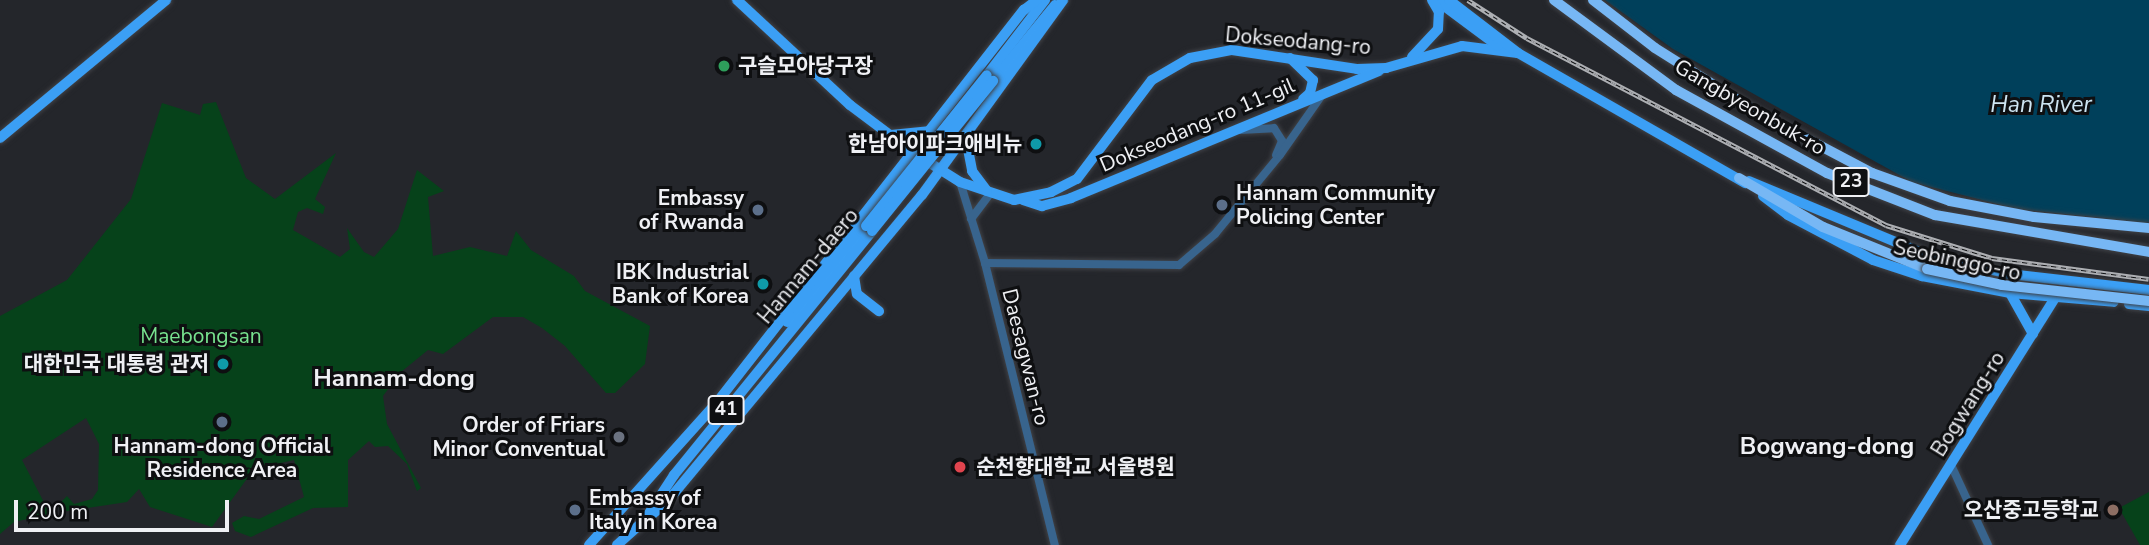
<!DOCTYPE html>
<html>
<head>
<meta charset="utf-8">
<style>
	body { margin:0 }
	#map { position:relative; width:2149px; height:545px; overflow:hidden; background:#24262b; font-family:"Nunito Sans","Noto Sans KR",sans-serif }
	div>[style] { position:absolute }
	[style*='--x'] { left:calc(var(--x)*1px); top:calc(var(--y)*1px); width:calc(var(--w)*1px); rotate:calc(var(--a)*1deg) }
	.green>* { inset:0; background:#06421a }
	.water>* { inset:0; background:#00405b }
	.roads { filter:drop-shadow(0 0 2px #404247) drop-shadow(0 0 2px #404247) }
	.minor>* { height:8px; margin:-4px; padding:0 4px; transform-origin:4px; border-radius:4px; background:#38648d }
	.major>* { height:10px; margin:-5px; padding:0 5px; transform-origin:5px; border-radius:5px; background:#3b9ff5 }
	.highway>* { height:10px; margin:-5px; padding:0 5px; transform-origin:5px; border-radius:5px; background:#77b7f4 }
	.rail>* { height:4.5px; margin-top:-2.25px; transform-origin:0; background:repeating-linear-gradient(90deg,#0e0f11 0 5px,#adafb3 0 10px); box-sizing:border-box; border-block:2px solid #adafb3 }
	.bridges { filter:drop-shadow(0 0 2px #404247) drop-shadow(0 0 2px #404247) }
	.major-bridge>* { height:10px; margin:-5px; padding:0 5px; transform-origin:5px; border-radius:5px; background:#3b9ff5 }
	.highway-bridge>* { height:10px; margin:-5px; padding:0 5px; transform-origin:5px; border-radius:5px; background:#77b7f4 }
	.dots>* { width:19px; height:19px; translate:-50% -50%; box-sizing:border-box; border:4px solid #0e0f11; border-radius:50% }
	span { translate:-50% -50%; white-space:nowrap; text-align:center; line-height:1.15; -webkit-text-stroke:6px #0e0f11; paint-order:stroke }
	.shield-label span { padding:2px 5px; background:#0e0f11; border:2px solid; border-radius:5px; -webkit-text-stroke-width:0 }
	.shield-label { font-size:19px; color:#eff0f4; font-weight:700 }
	.street-label { font-size:21px; color:#eff0f4 }
	.poi-label { font-size:21px; color:#eff0f4; font-weight:700 }
	.left { translate:0 -50%; text-align:left }
	.right { translate:-100% -50%; text-align:right }
	.park-label { font-size:21px; color:#78e38f }
	.water-label { font-size:23px; color:#cde4f1; font-style:italic }
	.quarter-label { font-size:24px; color:#eff0f4; font-weight:700 }
	.scale { position:absolute; left:14px; top:500px; width:215px; height:32px; box-sizing:border-box; border:4px solid #eff0f4; border-top:0; padding-left:9px; font-size:21px; line-height:24px; white-space:nowrap; color:#eff0f4; -webkit-text-stroke:5px #0e0f11; paint-order:stroke }
</style>
</head>
<body>
<div id="map">
	<div class="green">
		<div style="clip-path:polygon(216px 102px,246px 178px,275px 199px,336px 153px,315px 199px,325px 207px,323px 214px,307px 208px,298px 212px,293px 230px,340px 257px,350px 249px,347px 228px,364px 252px,374px 257px,398px 229px,417px 170px,444px 191px,428px 197px,433px 256px,470px 247px,507px 256px,516px 231px,531px 250px,574px 276px,585px 291px,650px 326px,645px 364px,615px 393px,606px 393px,565px 346px,542px 328px,523px 317px,493px 317px,443px 354px,428px 350px,401px 372px,383px 396px,387px 424px,421px 488px,417px 491px,407px 464px,388px 446px,375px 447px,369px 441px,348px 460px,348px 507px,313px 508px,251px 537px,235px 531px,232px 523px,244px 516px,259px 519px,304px 497px,294px 460px,254px 469px,212px 527px,150px 507px,139px 489px,127px 502px,61px 512px,58px 505px,67px 496px,74px 504px,92px 499px,98px 490px,99px 444px,86px 418px,22px 460px,50px 514px,14px 522px,0 534px,0 316px,67px 280px,131px 199px,162px 103px,200px 115px,203px 104px)"></div>
		<div style="clip-path:polygon(2149px 492px,2149px 545px,2140px 545px,2119px 508px)"></div>
	</div>
	<div class="water">
		<div style="clip-path:polygon(1605px 0,2149px 0,2149px 223px,2017px 209px,1912px 182px,1673px 49px)"></div>
	</div>
	<div class="roads">
		<div class="minor">
			<div style="--x:1240;--y:130;--w:34;--a:-3"></div>
			<div style="--x:1274;--y:128;--w:15;--a:58"></div>
			<div style="--x:1282;--y:141;--w:15;--a:113"></div>
			<div style="--x:960;--y:182;--w:85;--a:72.8"></div>
			<div style="--x:985;--y:263;--w:291;--a:76.1"></div>
			<div style="--x:971;--y:219;--w:31;--a:-53"></div>
			<div style="--x:985;--y:263;--w:194;--a:0.6"></div>
			<div style="--x:1179;--y:265;--w:48;--a:-40.7"></div>
			<div style="--x:1215;--y:234;--w:102;--a:-50.6"></div>
			<div style="--x:1280;--y:155;--w:73;--a:-55"></div>
			<div style="--x:1952;--y:467;--w:86;--a:65.2"></div>
		</div>
		<div class="major">
			<div style="--x:737;--y:0;--w:154;--a:42.9"></div>
			<div style="--x:850;--y:105;--w:80;--a:36.9"></div>
			<div style="--x:914;--y:153;--w:54;--a:32.2"></div>
			<div style="--x:960;--y:182;--w:57;--a:18.4"></div>
			<div style="--x:1014;--y:200;--w:38;--a:-12"></div>
			<div style="--x:1051;--y:192;--w:29;--a:-27"></div>
			<div style="--x:1077;--y:179;--w:124;--a:-52.9"></div>
			<div style="--x:1152;--y:80;--w:44;--a:-30.1"></div>
			<div style="--x:1190;--y:58;--w:43;--a:-10.8"></div>
			<div style="--x:1232;--y:50;--w:126;--a:8.6"></div>
			<div style="--x:1357;--y:69;--w:29;--a:-2"></div>
			<div style="--x:1386;--y:68;--w:79;--a:-16.1"></div>
			<div style="--x:1462;--y:46;--w:56;--a:7.1"></div>
			<div style="--x:1436;--y:0;--w:77;--a:36.6"></div>
			<div style="--x:1449;--y:0;--w:87;--a:37.5"></div>
			<div style="--x:1518;--y:53;--w:262;--a:29.8"></div>
			<div style="--x:1412;--y:57;--w:38;--a:-47"></div>
			<div style="--x:1438;--y:29;--w:17;--a:-87"></div>
			<div style="--x:1439;--y:12;--w:14;--a:-120"></div>
			<div style="--x:1290;--y:58;--w:32;--a:44"></div>
			<div style="--x:1313;--y:80;--w:13;--a:103"></div>
			<div style="--x:1310;--y:93;--w:9;--a:139"></div>
			<div style="--x:987;--y:75;--w:95;--a:-52.3"></div>
			<div style="--x:993;--y:81;--w:98;--a:-50.8"></div>
			<div style="--x:891;--y:135;--w:40;--a:-5.7"></div>
			<div style="--x:0;--y:138;--w:216;--a:-39.7"></div>
			<div style="--x:966;--y:139;--w:33;--a:79"></div>
			<div style="--x:972;--y:171;--w:25;--a:53"></div>
			<div style="--x:1749;--y:181;--w:193;--a:22.6"></div>
			<div style="--x:1927;--y:255;--w:84;--a:13"></div>
			<div style="--x:2009;--y:274;--w:141;--a:6.5"></div>
			<div style="--x:1763;--y:196;--w:31;--a:37"></div>
			<div style="--x:1788;--y:215;--w:96;--a:27.9"></div>
			<div style="--x:1873;--y:260;--w:52;--a:18.1"></div>
			<div style="--x:1922;--y:276;--w:90;--a:10.9"></div>
			<div style="--x:2010;--y:293;--w:104;--a:4.9"></div>
			<div style="--x:1023;--y:200;--w:20;--a:18"></div>
			<div style="--x:1042;--y:206;--w:30;--a:-15"></div>
			<div style="--x:1071;--y:198;--w:333;--a:-22.4"></div>
			<div style="--x:854;--y:276;--w:18;--a:81"></div>
			<div style="--x:857;--y:294;--w:28;--a:38"></div>
			<div style="--x:2010;--y:293;--w:47;--a:60.7"></div>
			<div style="--x:2129;--y:304;--w:20;--a:6"></div>
			<div style="--x:787;--y:322;--w:124;--a:-50.5"></div>
			<div style="--x:718;--y:401;--w:497;--a:-52"></div>
			<div style="--x:1024;--y:10;--w:16;--a:-38"></div>
			<div style="--x:644;--y:521;--w:28;--a:-39"></div>
			<div style="--x:666;--y:503;--w:400;--a:-50.3"></div>
			<div style="--x:922;--y:195;--w:241;--a:-54.1"></div>
			<div style="--x:589;--y:545;--w:199;--a:-48.1"></div>
			<div style="--x:617;--y:545;--w:36;--a:-42"></div>
			<div style="--x:644;--y:521;--w:55;--a:-56.9"></div>
			<div style="--x:674;--y:475;--w:314;--a:-50.9"></div>
			<div style="--x:1900;--y:545;--w:295;--a:-57.9"></div>
		</div>
		<div class="highway">
			<div style="--x:1554;--y:0;--w:152;--a:36.4"></div>
			<div style="--x:1676;--y:90;--w:172;--a:28.8"></div>
			<div style="--x:1827;--y:173;--w:116;--a:21.3"></div>
			<div style="--x:1935;--y:215;--w:217;--a:9.8"></div>
			<div style="--x:1593;--y:0;--w:78;--a:37.7"></div>
			<div style="--x:1655;--y:48;--w:124;--a:32.2"></div>
			<div style="--x:1760;--y:114;--w:127;--a:27.8"></div>
			<div style="--x:1872;--y:173;--w:83;--a:19.7"></div>
			<div style="--x:1950;--y:201;--w:86;--a:10.8"></div>
			<div style="--x:2034;--y:217;--w:116;--a:5.5"></div>
			<div style="--x:1739;--y:178;--w:97;--a:30.3"></div>
			<div style="--x:1823;--y:227;--w:112;--a:22"></div>
		</div>
	</div>
	<div class="rail">
		<div style="--x:1468;--y:0;--w:70;--a:32.8"></div>
		<div style="--x:1527;--y:38;--w:405;--a:27.5"></div>
		<div style="--x:1886;--y:225;--w:111;--a:17.3"></div>
		<div style="--x:1992;--y:258;--w:158;--a:7.6"></div>
	</div>
	<div class="bridges">
		<div class="major-bridge">
			<div style="--x:866;--y:226;--w:193;--a:-51.3"></div>
			<div style="--x:872;--y:231;--w:193;--a:-51.1"></div>
		</div>
		<div class="highway-bridge">
			<div style="--x:1927;--y:269;--w:77;--a:12"></div>
			<div style="--x:2002;--y:285;--w:148;--a:6.2"></div>
		</div>
	</div>
	<div class="dots">
		<div style="left:724px;top:66px;background:#2e9e5b"></div>
		<div style="left:1036px;top:144px;background:#0f9aa8"></div>
		<div style="left:1222px;top:205px;background:#5c6f8a"></div>
		<div style="left:758px;top:210px;background:#5c6f8a"></div>
		<div style="left:763px;top:284px;background:#0f9aa8"></div>
		<div style="left:223px;top:364px;background:#0f9aa8"></div>
		<div style="left:222px;top:422px;background:#5c6f8a"></div>
		<div style="left:619px;top:437px;background:#6b7280"></div>
		<div style="left:960px;top:467px;background:#e0444e"></div>
		<div style="left:575px;top:510px;background:#5c6f8a"></div>
		<div style="left:2113px;top:510px;background:#8d6e63"></div>
	</div>
	<div class="shield-label">
		<span style="left:1851px;top:182px">23</span>
		<span style="left:726px;top:410px">41</span>
	</div>
	<div class="street-label">
		<span style="left:1298px;top:41px;rotate:5deg">Dokseodang-ro</span>
		<span style="left:1750px;top:107px;rotate:30deg">Gangbyeonbuk-ro</span>
		<span style="left:1197px;top:125px;rotate:-23deg">Dokseodang-ro 11-gil</span>
		<span style="left:1957px;top:260px;rotate:12deg">Seobinggo-ro</span>
		<span style="left:808px;top:266px;rotate:-50deg">Hannam-daero</span>
		<span style="left:1026px;top:357px;rotate:76deg">Daesagwan-ro</span>
		<span style="left:1968px;top:404px;rotate:-58deg">Bogwang-ro</span>
	</div>
	<div class="poi-label">
		<span class="left" style="left:738px;top:66px">구슬모아당구장</span>
		<span class="right" style="left:1022px;top:144px">한남아이파크애비뉴</span>
		<span class="left" style="left:1236px;top:205px">Hannam Community<br>Policing Center</span>
		<span class="right" style="left:744px;top:210px">Embassy<br>of Rwanda</span>
		<span class="right" style="left:749px;top:284px">IBK Industrial<br>Bank of Korea</span>
		<span class="right" style="left:209px;top:364px">대한민국 대통령 관저</span>
		<span class="right" style="left:605px;top:437px">Order of Friars<br>Minor Conventual</span>
		<span style="left:222px;top:458px">Hannam-dong Official<br>Residence Area</span>
		<span class="left" style="left:976px;top:467px">순천향대학교 서울병원</span>
		<span class="left" style="left:589px;top:510px">Embassy of<br>Italy in Korea</span>
		<span class="right" style="left:2099px;top:510px">오산중고등학교</span>
	</div>
	<div class="park-label">
		<span style="left:201px;top:336px">Maebongsan</span>
	</div>
	<div class="water-label">
		<span style="left:2041px;top:105px">Han River</span>
	</div>
	<div class="quarter-label">
		<span style="left:394px;top:379px">Hannam-dong</span>
		<span style="left:1827px;top:447px">Bogwang-dong</span>
	</div>
	<div class="scale">200 m</div>
</div>
</body>
</html>
